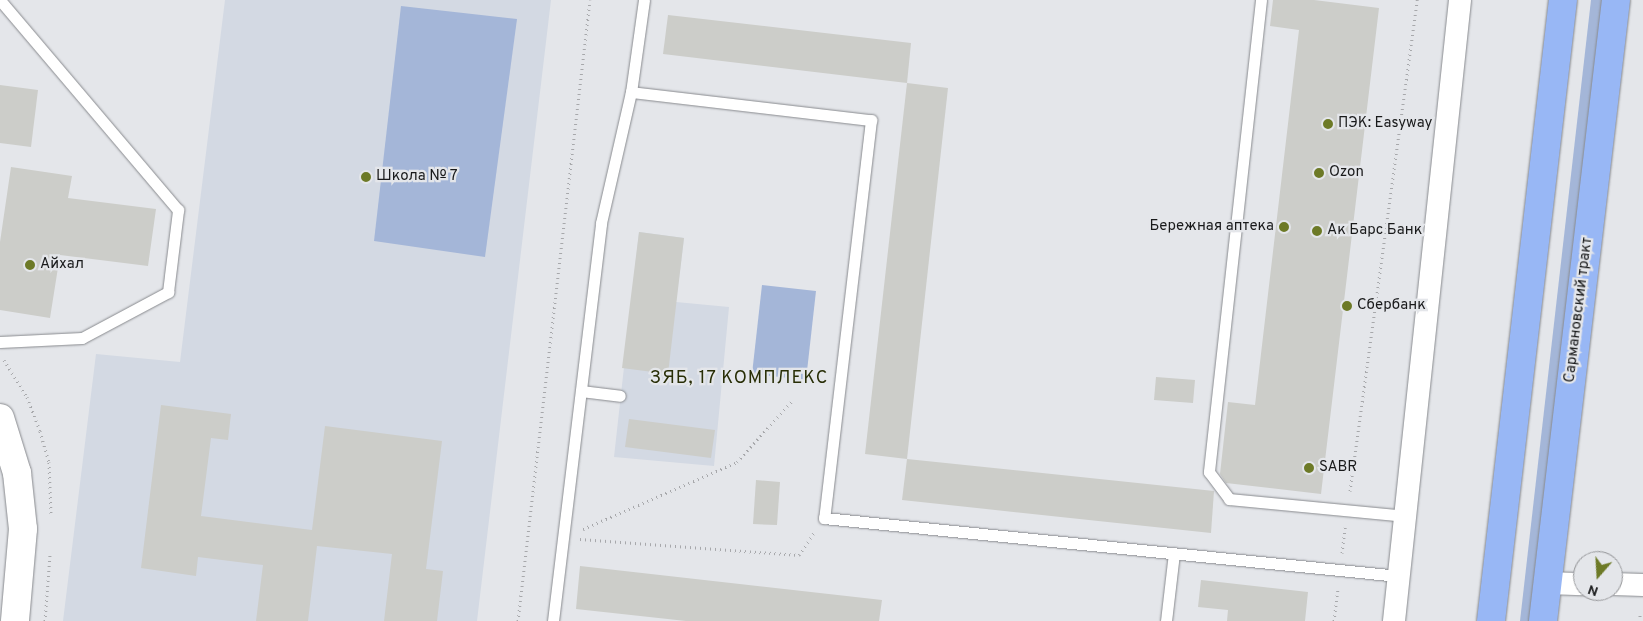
<!DOCTYPE html>
<html>
<head>
<meta charset="utf-8">
<style>
	body { margin:0 }
	#map { position:relative; width:1643px; height:621px; overflow:hidden; background:#e4e6ea; font-family:Overpass,sans-serif }
	div>[style] { position:absolute }
	[style*='--x'] { left:calc(var(--x)*1px); top:calc(var(--y)*1px); width:calc(var(--w)*1px); rotate:calc(var(--a)*1deg) }
	.built>* { inset:0; background:#d3d9e3 }
	.green>* { inset:0; background:#a4b6d8 }
	.building>* { inset:0; background:#cccdc9 }
	.path>* { height:3px; margin-top:-1.5px; transform-origin:0; background:repeating-linear-gradient(90deg,#a7a8ab 0 1px,transparent 0 5px) }
	.roads { filter:drop-shadow(0 0 1px #888a8e) drop-shadow(0 0 1px #888a8e) }
	.service>* { height:11px; margin:-5.5px; padding:0 5.5px; transform-origin:5.5px; border-radius:5.5px; background:#fff }
	.minor>* { height:22px; margin:-11px; padding:0 11px; transform-origin:11px; border-radius:11px; background:#fff }
	.tertiary>* { height:28px; margin:-14px; padding:0 14px; transform-origin:14px; border-radius:14px; background:#fff }
	.primary>* { height:28px; margin:-14px; padding:0 14px; transform-origin:14px; border-radius:14px; background:#98b7f5 }
	.dots>* { width:14px; height:14px; translate:-50% -50%; box-sizing:border-box; border:2px solid #e4e6ea; border-radius:50% }
	span { translate:-50% -50%; white-space:nowrap; text-align:center; line-height:1.15; -webkit-text-stroke:4.5px #e4e6ea; paint-order:stroke }
	.poi-label { font-size:15px; color:#191a1b }
	.left { translate:0 -50%; text-align:left }
	.right { translate:-100% -50%; text-align:right }
	.street-label { font-size:15px; color:#191a1b }
	.quarter-label { font-size:18px; color:#282e06; letter-spacing:1px }
	.north { position:absolute; left:1573px; top:551px; width:50px; height:50px; box-sizing:border-box; background:#e4e6ea; border:1px solid #939497; border-radius:50%; rotate:199deg; font-size:14px; font-weight:700; line-height:20px; text-align:center; color:#191a1b }
	.north::after { content:''; display:block; margin:auto; width:18px; height:22px; background:#6d7a27; clip-path:polygon(50% 0,100% 100%,50% 72%,0 100%) }
</style>
</head>
<body>
<div id="map">
	<div class="built">
		<div style="clip-path:polygon(225px 0,551px 0,477px 621px,63px 621px,96px 354px,180px 362px)"></div>
		<div style="clip-path:polygon(639px 232px,684px 238px,676px 302px,729px 307px,714px 466px,614px 457px)"></div>
	</div>
	<div class="green">
		<div style="clip-path:polygon(1591px 0,1604px 0,1532px 621px,1520px 621px)"></div>
		<div style="clip-path:polygon(401px 6px,517px 19px,485px 257px,374px 241px)"></div>
		<div style="clip-path:polygon(762px 285px,816px 291px,806px 380px,752px 374px)"></div>
	</div>
	<div class="building">
		<div style="clip-path:polygon(1273px 0,1314px 0,1379px 8px,1321px 494px,1226px 483px,1220px 474px,1228px 402px,1255px 405px,1299px 30px,1270px 26px)"></div>
		<div style="clip-path:polygon(668px 15px,911px 43px,907px 83px,663px 54px)"></div>
		<div style="clip-path:polygon(907px 83px,948px 88px,907px 459px,865px 454px)"></div>
		<div style="clip-path:polygon(0 85px,38px 90px,31px 147px,0 143px)"></div>
		<div style="clip-path:polygon(11px 167px,72px 176px,68px 198px,156px 209px,148px 266px,60px 255px,50px 318px,0 310px,0 242px)"></div>
		<div style="clip-path:polygon(639px 232px,684px 238px,668px 374px,622px 368px)"></div>
		<div style="clip-path:polygon(1156px 377px,1195px 380px,1193px 403px,1154px 400px)"></div>
		<div style="clip-path:polygon(161px 405px,231px 414px,228px 440px,211px 438px,201px 516px,312px 530px,325px 426px,442px 441px,426px 569px,443px 571px,437px 621px,384px 621px,392px 554px,317px 546px,308px 621px,256px 621px,263px 565px,198px 557px,196px 576px,141px 568px)"></div>
		<div style="clip-path:polygon(629px 419px,715px 430px,711px 458px,625px 447px)"></div>
		<div style="clip-path:polygon(907px 459px,1214px 491px,1211px 533px,902px 500px)"></div>
		<div style="clip-path:polygon(756px 480px,780px 482px,777px 525px,753px 524px)"></div>
		<div style="clip-path:polygon(580px 566px,882px 600px,879px 621px,686px 621px,576px 609px)"></div>
		<div style="clip-path:polygon(1201px 580px,1308px 592px,1305px 621px,1227px 621px,1228px 610px,1198px 607px)"></div>
	</div>
	<div class="path">
		<div style="--x:4;--y:360;--w:44;--a:58.1"></div>
		<div style="--x:27;--y:397;--w:36;--a:69"></div>
		<div style="--x:40;--y:431;--w:32;--a:74"></div>
		<div style="--x:49;--y:462;--w:52;--a:87.8"></div>
		<div style="--x:1350;--y:491;--w:496;--a:-82.2"></div>
		<div style="--x:583;--y:529;--w:168;--a:-23.5"></div>
		<div style="--x:737;--y:462;--w:82;--a:-48"></div>
		<div style="--x:580;--y:539;--w:220;--a:4.2"></div>
		<div style="--x:799;--y:555;--w:27;--a:-56"></div>
		<div style="--x:1342;--y:553;--w:26;--a:-83"></div>
		<div style="--x:45;--y:621;--w:66;--a:-85.7"></div>
		<div style="--x:518;--y:621;--w:625;--a:-83.39"></div>
		<div style="--x:1334;--y:621;--w:34;--a:-83"></div>
		<div style="--x:1640;--y:621;--w:6;--a:-90"></div>
	</div>
	<div class="roads">
		<div class="service">
			<div style="--x:644;--y:0;--w:93;--a:98"></div>
			<div style="--x:631;--y:92;--w:242;--a:6.7"></div>
			<div style="--x:871;--y:120;--w:401;--a:96.7"></div>
			<div style="--x:824;--y:518;--w:578;--a:5.76"></div>
			<div style="--x:1261;--y:0;--w:475;--a:96.3"></div>
			<div style="--x:1209;--y:472;--w:34;--a:53"></div>
			<div style="--x:1229;--y:499;--w:178;--a:5.5"></div>
			<div style="--x:0;--y:342;--w:82;--a:-2.8"></div>
			<div style="--x:82;--y:338;--w:98;--a:-28.1"></div>
			<div style="--x:168;--y:292;--w:83;--a:-83"></div>
			<div style="--x:178;--y:210;--w:275;--a:-130.3"></div>
			<div style="--x:581;--y:391;--w:39;--a:7"></div>
			<div style="--x:553;--y:621;--w:401;--a:-83.1"></div>
			<div style="--x:601;--y:223;--w:134;--a:-77.1"></div>
			<div style="--x:1166;--y:621;--w:68;--a:-83.3"></div>
		</div>
		<div class="minor">
			<div style="--x:1547;--y:583;--w:36;--a:2"></div>
			<div style="--x:1613;--y:584;--w:30;--a:2"></div>
			<div style="--x:1394;--y:621;--w:624;--a:-83.93"></div>
		</div>
		<div class="tertiary">
			<div style="--x:0;--y:418;--w:58;--a:72.8"></div>
			<div style="--x:17;--y:473;--w:56;--a:83.9"></div>
			<div style="--x:23;--y:529;--w:92;--a:95"></div>
		</div>
		<div class="primary">
			<div style="--x:1491;--y:621;--w:625;--a:-83.39"></div>
			<div style="--x:1543;--y:621;--w:625;--a:-83.3"></div>
		</div>
	</div>
	<div class="dots">
		<div style="left:1328px;top:124px;background:#6d7a27"></div>
		<div style="left:1319px;top:173px;background:#6d7a27"></div>
		<div style="left:366px;top:177px;background:#6d7a27"></div>
		<div style="left:1284px;top:227px;background:#6d7a27"></div>
		<div style="left:1317px;top:231px;background:#6d7a27"></div>
		<div style="left:30px;top:265px;background:#6d7a27"></div>
		<div style="left:1347px;top:306px;background:#6d7a27"></div>
		<div style="left:1309px;top:468px;background:#6d7a27"></div>
	</div>
	<div class="poi-label">
		<span class="left" style="left:1338px;top:124px">ПЭК: Easyway</span>
		<span class="left" style="left:1329px;top:173px">Ozon</span>
		<span class="left" style="left:376px;top:177px">Школа № 7</span>
		<span class="right" style="left:1274px;top:227px">Бережная аптека</span>
		<span class="left" style="left:1327px;top:231px">Ак Барс Банк</span>
		<span class="left" style="left:40px;top:265px">Айхал</span>
		<span class="left" style="left:1357px;top:306px">Сбербанк</span>
		<span class="left" style="left:1319px;top:468px">SABR</span>
	</div>
	<div class="street-label">
		<span style="left:1579px;top:310px;rotate:-83deg">Сармановский тракт</span>
	</div>
	<div class="quarter-label">
		<span style="left:739px;top:379px">ЗЯБ, 17 КОМПЛЕКС</span>
	</div>
	<div class="north">N</div>
</div>
</body>
</html>
